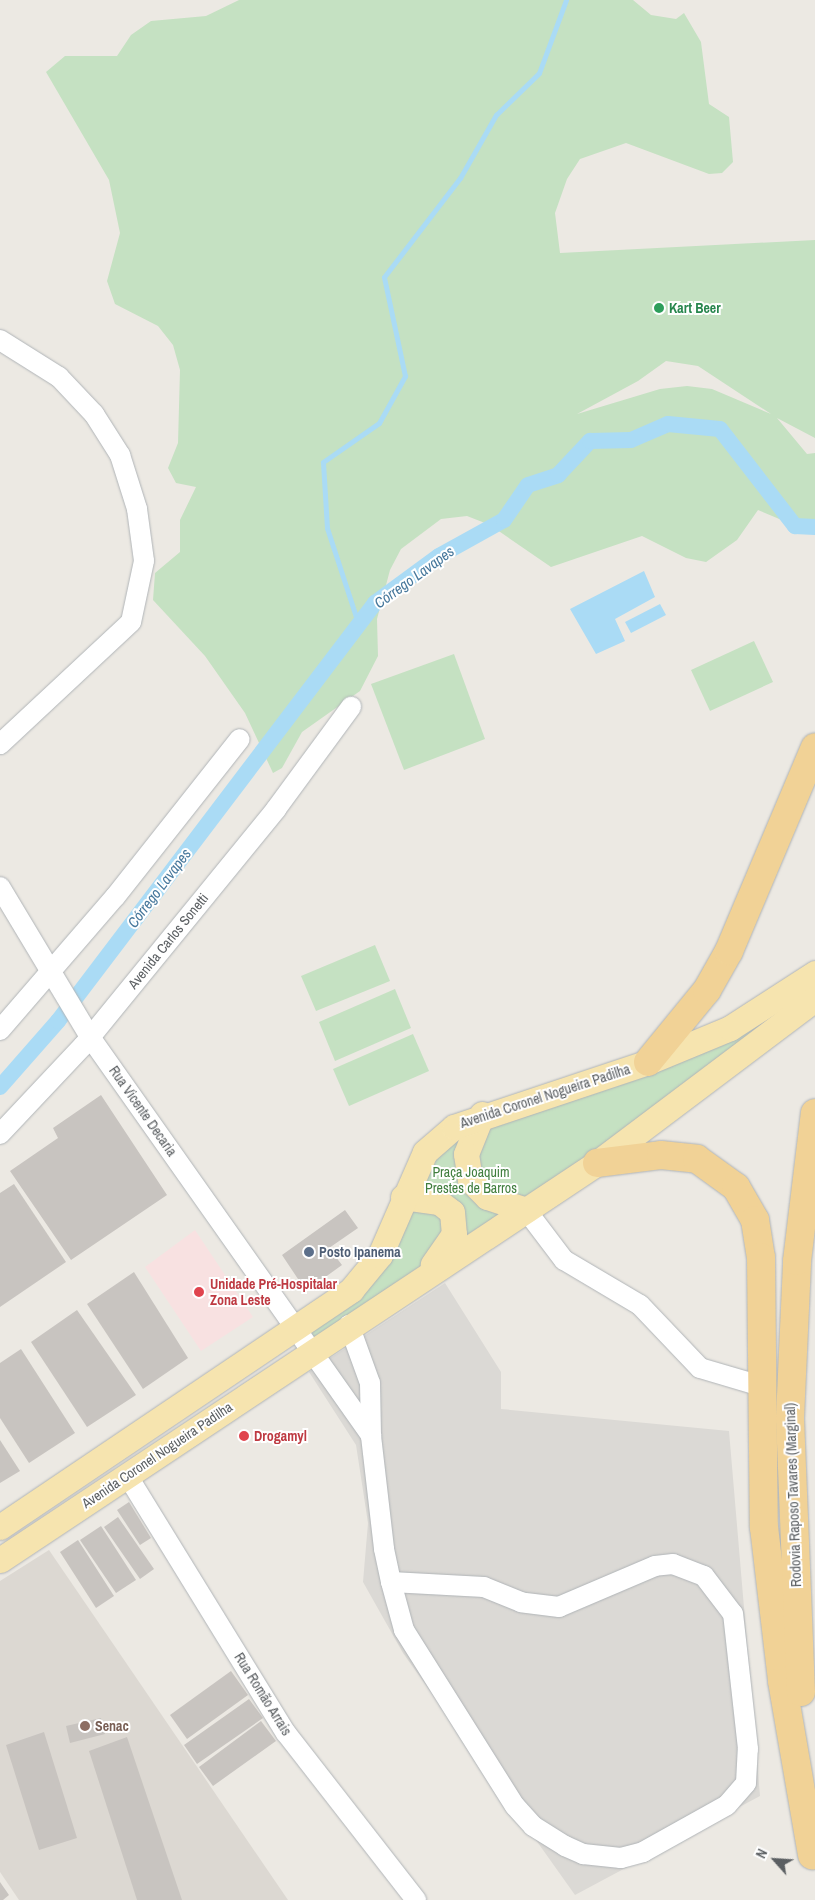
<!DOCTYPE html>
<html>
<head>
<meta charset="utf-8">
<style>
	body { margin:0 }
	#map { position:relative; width:815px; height:1900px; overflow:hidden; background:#ece9e3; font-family:"Archivo Narrow",sans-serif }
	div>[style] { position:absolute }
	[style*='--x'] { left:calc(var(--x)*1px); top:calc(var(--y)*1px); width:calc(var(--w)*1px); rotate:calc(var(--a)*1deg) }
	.industrial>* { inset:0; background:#dbd9d5 }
	.education>* { inset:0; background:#dcd8d2 }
	.medical>* { inset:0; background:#f8e1e1 }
	.green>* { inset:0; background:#c5e1c2 }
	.water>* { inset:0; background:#aadbf5 }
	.stream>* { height:5px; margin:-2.5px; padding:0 2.5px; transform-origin:2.5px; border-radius:2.5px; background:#aadbf5 }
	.canal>* { height:16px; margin:-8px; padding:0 8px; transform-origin:8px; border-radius:8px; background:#aadbf5 }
	.building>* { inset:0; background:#c8c4c0 }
	.roads { filter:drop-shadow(0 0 1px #b0b4b7) drop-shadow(0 0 1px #b0b4b7) }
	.minor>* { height:20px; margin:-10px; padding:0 10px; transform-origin:10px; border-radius:10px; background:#fff }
	.major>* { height:25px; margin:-12.5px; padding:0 12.5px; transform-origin:12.5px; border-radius:12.5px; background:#f6e4af }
	.highway>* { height:28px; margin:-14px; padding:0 14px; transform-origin:14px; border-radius:14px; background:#f1d296 }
	.dots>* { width:14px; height:14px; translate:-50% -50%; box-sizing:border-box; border:2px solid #fff; border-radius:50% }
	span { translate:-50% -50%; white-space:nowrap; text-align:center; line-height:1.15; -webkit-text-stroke:4px #fff; paint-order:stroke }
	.leisure-label { font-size:14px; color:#27864d; font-weight:700 }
	.left { translate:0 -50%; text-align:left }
	.street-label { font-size:14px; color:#5b5f62 }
	.park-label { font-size:14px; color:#407e3e }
	.service-label { font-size:14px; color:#4e5e75; font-weight:700 }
	.health-label { font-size:14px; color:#be3a42; font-weight:700 }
	.education-label { font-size:14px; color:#785e54; font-weight:700 }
	.water-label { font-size:15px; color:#47789c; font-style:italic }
	.north { position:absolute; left:750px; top:1835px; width:50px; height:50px; -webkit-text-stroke:4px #fff; paint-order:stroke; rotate:296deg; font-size:14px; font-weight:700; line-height:20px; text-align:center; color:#5b5f62 }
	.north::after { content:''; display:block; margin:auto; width:18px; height:22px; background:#5b5f62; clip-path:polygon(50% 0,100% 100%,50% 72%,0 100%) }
</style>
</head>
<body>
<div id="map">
	<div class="industrial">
		<div style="clip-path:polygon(445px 1283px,501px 1372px,501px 1409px,729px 1431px,760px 1796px,575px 1895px,403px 1653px,363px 1582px,368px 1523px,356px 1445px,309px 1372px)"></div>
	</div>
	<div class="education">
		<div style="clip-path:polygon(49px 1550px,288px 1900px,19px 1900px,0 1872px,0 1581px)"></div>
	</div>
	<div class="medical">
		<div style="clip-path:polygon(195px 1230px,253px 1317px,201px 1351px,145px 1267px)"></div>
	</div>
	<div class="green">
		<div style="clip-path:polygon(evenodd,239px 0,633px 0,651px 15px,676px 19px,684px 13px,701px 42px,709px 104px,729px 117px,733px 162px,722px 173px,709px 174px,626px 143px,580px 159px,567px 179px,555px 213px,560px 253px,815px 240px,815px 438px,777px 418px,807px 454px,815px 453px,815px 534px,758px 510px,737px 540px,706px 562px,686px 558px,642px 536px,551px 567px,490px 525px,467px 516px,441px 519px,401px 549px,390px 570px,377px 619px,378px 656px,360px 691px,302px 732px,282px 768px,273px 773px,245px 713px,205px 656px,153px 600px,155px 573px,180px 552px,180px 520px,196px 487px,176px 483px,168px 468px,178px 443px,180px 370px,173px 345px,158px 326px,115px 304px,107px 281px,120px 233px,109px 180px,46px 72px,65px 56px,117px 56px,131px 35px,151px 21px,206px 16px,239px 0,666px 361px,698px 366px,771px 414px,712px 389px,687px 386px,660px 389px,577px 414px,638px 381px,666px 361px)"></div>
		<div style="clip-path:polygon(754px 641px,773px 682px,710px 711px,691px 670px)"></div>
		<div style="clip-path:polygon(454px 654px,485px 739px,404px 770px,371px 684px)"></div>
		<div style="clip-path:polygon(375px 945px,390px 981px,316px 1011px,301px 976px)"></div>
		<div style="clip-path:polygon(395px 989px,411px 1028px,335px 1061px,319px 1022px)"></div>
		<div style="clip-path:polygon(815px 991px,624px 1135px,313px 1339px,308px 1331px,339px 1310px,449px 1139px)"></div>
		<div style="clip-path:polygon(413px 1034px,429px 1071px,349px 1106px,333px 1069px)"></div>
	</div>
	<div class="water">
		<div style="clip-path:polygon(644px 571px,655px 597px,615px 619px,625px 641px,596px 654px,570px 609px)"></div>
		<div style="clip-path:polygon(660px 604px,666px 615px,631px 633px,625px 622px)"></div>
	</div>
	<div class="stream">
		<div style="--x:359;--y:626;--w:103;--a:-108.1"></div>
		<div style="--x:327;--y:528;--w:66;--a:-93.5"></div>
		<div style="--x:323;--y:462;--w:68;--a:-34.9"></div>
		<div style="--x:379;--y:423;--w:54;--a:-61"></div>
		<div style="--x:405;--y:376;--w:101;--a:-102"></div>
		<div style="--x:384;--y:277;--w:125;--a:-52.5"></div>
		<div style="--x:460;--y:178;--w:73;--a:-60.3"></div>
		<div style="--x:496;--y:115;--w:60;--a:-44.3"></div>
		<div style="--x:539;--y:73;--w:78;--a:-69.7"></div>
	</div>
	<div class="canal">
		<div style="--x:0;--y:1087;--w:88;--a:-48.7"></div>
		<div style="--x:58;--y:1021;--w:525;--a:-52.82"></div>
		<div style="--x:375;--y:603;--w:79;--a:-36.3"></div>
		<div style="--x:439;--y:556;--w:74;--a:-29"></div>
		<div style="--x:504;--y:520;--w:42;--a:-55.6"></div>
		<div style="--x:528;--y:485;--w:32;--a:-18"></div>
		<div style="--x:558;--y:475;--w:47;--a:-46.7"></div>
		<div style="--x:590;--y:441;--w:41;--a:-1.4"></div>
		<div style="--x:631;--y:440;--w:40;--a:-23.4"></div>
		<div style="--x:668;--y:424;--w:52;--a:5.5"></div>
		<div style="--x:720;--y:429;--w:123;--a:52.3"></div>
		<div style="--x:795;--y:526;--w:20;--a:3"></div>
	</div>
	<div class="building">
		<div style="clip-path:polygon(101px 1095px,167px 1195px,71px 1260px,10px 1171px,58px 1138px,53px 1128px)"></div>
		<div style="clip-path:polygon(14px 1184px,66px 1262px,0 1307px,0 1193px)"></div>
		<div style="clip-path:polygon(345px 1210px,358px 1228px,329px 1248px,342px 1265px,306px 1291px,282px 1255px)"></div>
		<div style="clip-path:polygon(134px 1272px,188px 1358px,143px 1389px,87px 1304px)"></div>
		<div style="clip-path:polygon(77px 1310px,136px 1395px,87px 1427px,31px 1342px)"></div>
		<div style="clip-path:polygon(21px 1349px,75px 1433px,29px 1463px,0 1418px,0 1363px)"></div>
		<div style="clip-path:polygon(0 1440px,20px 1471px,0 1483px)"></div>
		<div style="clip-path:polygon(129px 1502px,151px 1538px,140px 1545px,117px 1510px)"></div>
		<div style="clip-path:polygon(118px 1517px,154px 1569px,140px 1579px,104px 1527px)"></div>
		<div style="clip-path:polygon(101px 1526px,136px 1580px,116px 1593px,80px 1540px)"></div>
		<div style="clip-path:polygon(78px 1540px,114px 1596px,96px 1608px,60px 1552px)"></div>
		<div style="clip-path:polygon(231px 1671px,248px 1695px,187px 1739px,170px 1715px)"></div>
		<div style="clip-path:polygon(249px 1699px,263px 1718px,197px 1764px,184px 1745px)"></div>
		<div style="clip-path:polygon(101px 1718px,105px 1734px,70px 1743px,66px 1726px)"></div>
		<div style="clip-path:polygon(261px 1721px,276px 1741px,213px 1786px,199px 1767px)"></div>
		<div style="clip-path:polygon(44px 1732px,77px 1838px,39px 1850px,6px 1745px)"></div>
		<div style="clip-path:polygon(127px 1737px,182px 1900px,137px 1900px,89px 1751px)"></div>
		<div style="clip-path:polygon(0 1882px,9px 1895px,3px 1900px,0 1900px)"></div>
	</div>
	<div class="roads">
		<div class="minor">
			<div style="--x:0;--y:340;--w:70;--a:32.1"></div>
			<div style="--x:59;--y:377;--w:51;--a:46.6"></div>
			<div style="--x:94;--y:414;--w:49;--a:57.6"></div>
			<div style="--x:120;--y:455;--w:57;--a:72.5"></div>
			<div style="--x:137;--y:509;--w:52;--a:82.3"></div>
			<div style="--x:144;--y:561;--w:62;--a:102"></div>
			<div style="--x:131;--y:622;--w:179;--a:137"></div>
			<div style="--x:0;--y:887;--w:175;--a:59"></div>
			<div style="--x:90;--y:1037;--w:488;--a:54.8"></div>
			<div style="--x:0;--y:1030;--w:176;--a:-49.2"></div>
			<div style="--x:115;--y:897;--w:201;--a:-51.7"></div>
			<div style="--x:0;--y:1134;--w:121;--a:-46.7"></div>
			<div style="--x:83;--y:1046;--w:306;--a:-50.8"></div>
			<div style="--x:276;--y:809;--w:127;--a:-53.7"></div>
			<div style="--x:526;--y:1210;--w:63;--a:52.8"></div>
			<div style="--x:564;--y:1260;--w:88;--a:30.6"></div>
			<div style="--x:640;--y:1305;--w:87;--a:46.4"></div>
			<div style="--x:700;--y:1368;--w:64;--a:16.4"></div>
			<div style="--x:349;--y:1325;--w:62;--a:70.1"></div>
			<div style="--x:370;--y:1383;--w:53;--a:88.9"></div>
			<div style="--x:371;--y:1436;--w:114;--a:83.4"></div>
			<div style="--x:384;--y:1549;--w:34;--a:78"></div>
			<div style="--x:391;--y:1582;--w:50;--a:74.8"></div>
			<div style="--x:404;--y:1630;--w:208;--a:57.8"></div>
			<div style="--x:515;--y:1806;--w:27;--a:48"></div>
			<div style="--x:533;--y:1826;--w:38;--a:32"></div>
			<div style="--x:565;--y:1846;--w:20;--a:24"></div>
			<div style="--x:583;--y:1854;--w:38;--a:6"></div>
			<div style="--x:621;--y:1858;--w:23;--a:-15"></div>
			<div style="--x:643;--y:1852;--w:96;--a:-29.2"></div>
			<div style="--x:727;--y:1805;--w:29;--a:-49"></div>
			<div style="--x:746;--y:1783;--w:34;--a:-87"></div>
			<div style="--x:748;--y:1749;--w:136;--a:-96.3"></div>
			<div style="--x:733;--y:1614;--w:48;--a:-127.3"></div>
			<div style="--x:704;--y:1576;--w:33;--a:-159"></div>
			<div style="--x:673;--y:1564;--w:18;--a:174"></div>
			<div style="--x:655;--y:1566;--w:104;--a:156.9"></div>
			<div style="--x:559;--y:1607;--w:38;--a:-173"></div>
			<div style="--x:521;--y:1602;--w:40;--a:-158"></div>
			<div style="--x:484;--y:1587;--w:93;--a:-176.9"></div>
			<div style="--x:127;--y:1475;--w:303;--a:58.4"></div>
			<div style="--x:286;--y:1733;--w:212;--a:52.1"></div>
		</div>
		<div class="major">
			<div style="--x:482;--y:1114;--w:43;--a:111.8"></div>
			<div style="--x:466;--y:1154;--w:26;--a:81"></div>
			<div style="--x:470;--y:1180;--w:24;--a:45"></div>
			<div style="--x:487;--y:1197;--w:41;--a:18.4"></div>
			<div style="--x:403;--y:1197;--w:36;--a:8"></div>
			<div style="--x:439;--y:1202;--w:16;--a:38"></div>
			<div style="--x:452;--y:1212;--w:22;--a:85"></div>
			<div style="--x:454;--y:1234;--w:37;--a:125"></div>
			<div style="--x:0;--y:1527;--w:424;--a:-34"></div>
			<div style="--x:351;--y:1290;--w:45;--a:-50.4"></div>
			<div style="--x:380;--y:1255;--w:112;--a:-66.4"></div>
			<div style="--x:425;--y:1152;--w:38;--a:-41"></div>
			<div style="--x:454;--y:1127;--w:205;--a:-18.5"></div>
			<div style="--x:648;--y:1062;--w:89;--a:-22.5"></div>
			<div style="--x:730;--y:1028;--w:101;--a:-32.9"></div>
			<div style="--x:0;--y:1560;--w:717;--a:-33.62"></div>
			<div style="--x:597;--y:1163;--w:273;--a:-37"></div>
		</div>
		<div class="highway">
			<div style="--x:648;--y:1062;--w:93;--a:-50.7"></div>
			<div style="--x:707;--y:990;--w:45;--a:-60.6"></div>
			<div style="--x:729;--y:951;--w:221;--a:-67.1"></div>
			<div style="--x:597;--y:1163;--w:64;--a:-7.1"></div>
			<div style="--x:661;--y:1155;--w:36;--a:6"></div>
			<div style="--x:697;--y:1159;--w:48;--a:35.7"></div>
			<div style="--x:736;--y:1187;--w:38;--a:60"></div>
			<div style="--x:755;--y:1220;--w:37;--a:81"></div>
			<div style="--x:761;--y:1257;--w:270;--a:89.4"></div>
			<div style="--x:764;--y:1527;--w:155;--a:83.3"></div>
			<div style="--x:782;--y:1681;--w:177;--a:80.2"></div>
			<div style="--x:801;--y:1692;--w:274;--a:-92.3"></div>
			<div style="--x:790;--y:1418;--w:157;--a:-87.4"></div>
			<div style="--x:797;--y:1261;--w:149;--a:-83.1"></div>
		</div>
	</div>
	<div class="dots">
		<div style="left:659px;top:308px;background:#2e9e5b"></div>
		<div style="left:309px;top:1252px;background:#5c6f8a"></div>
		<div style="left:199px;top:1292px;background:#e0444e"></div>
		<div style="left:244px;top:1436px;background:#e0444e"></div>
		<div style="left:85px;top:1726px;background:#8d6e63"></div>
	</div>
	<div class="leisure-label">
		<span class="left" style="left:669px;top:308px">Kart Beer</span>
	</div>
	<div class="street-label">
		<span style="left:168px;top:941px;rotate:-51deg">Avenida Carlos Sonetti</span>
		<span style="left:545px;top:1096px;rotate:-18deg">Avenida Coronel Nogueira Padilha</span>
		<span style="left:143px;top:1111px;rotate:55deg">Rua Vicente Decaria</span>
		<span style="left:157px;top:1455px;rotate:-34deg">Avenida Coronel Nogueira Padilha</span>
		<span style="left:793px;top:1495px;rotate:-92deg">Rodovia Raposo Tavares (Marginal)</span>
		<span style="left:263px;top:1694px;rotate:58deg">Rua Romão Arrais</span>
	</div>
	<div class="park-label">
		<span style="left:471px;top:1180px">Praça Joaquim<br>Prestes de Barros</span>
	</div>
	<div class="service-label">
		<span class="left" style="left:319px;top:1252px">Posto Ipanema</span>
	</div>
	<div class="health-label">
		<span class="left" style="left:210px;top:1292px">Unidade Pré-Hospitalar<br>Zona Leste</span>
		<span class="left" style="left:254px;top:1436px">Drogamyl</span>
	</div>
	<div class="education-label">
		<span class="left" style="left:95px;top:1726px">Senac</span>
	</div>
	<div class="water-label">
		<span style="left:414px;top:577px;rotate:-36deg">Córrego Lavapes</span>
		<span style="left:159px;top:888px;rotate:-53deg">Córrego Lavapes</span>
	</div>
	<div class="north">N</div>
</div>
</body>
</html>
